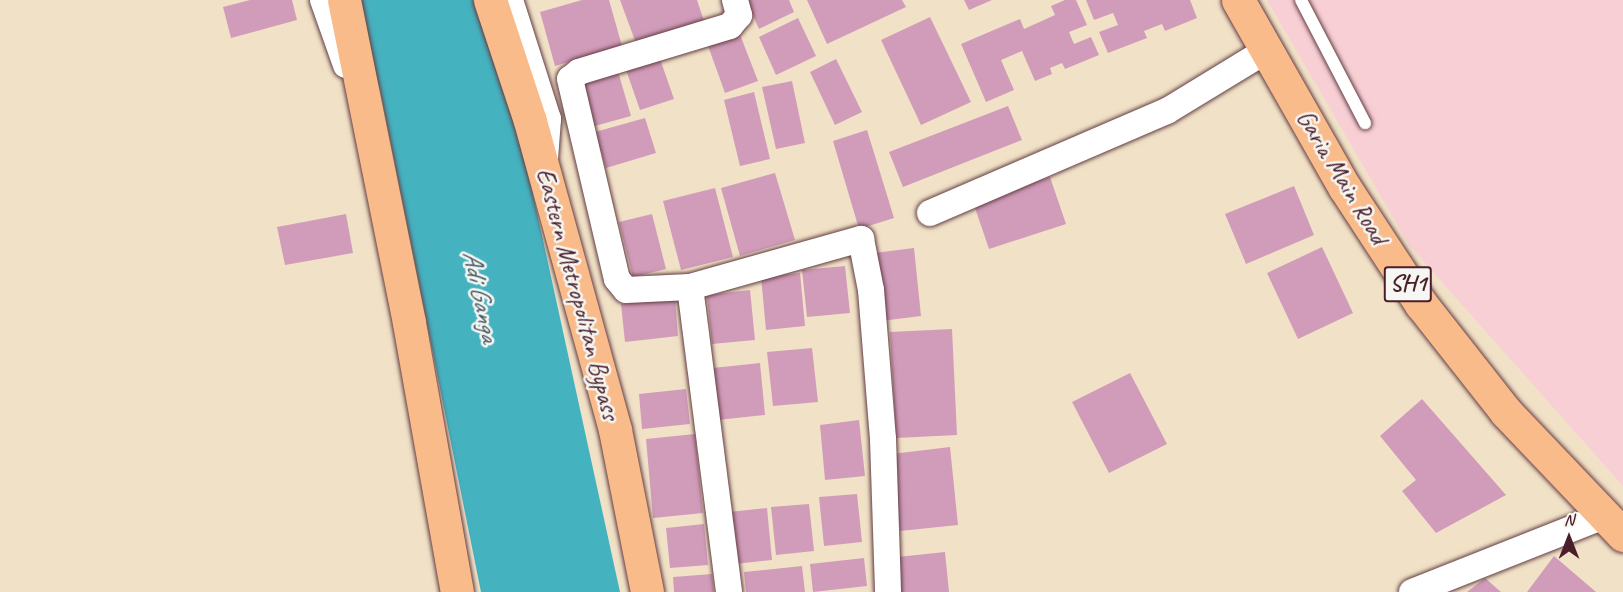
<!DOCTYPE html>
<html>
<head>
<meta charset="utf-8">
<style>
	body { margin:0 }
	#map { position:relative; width:1623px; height:592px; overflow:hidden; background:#f1e2c7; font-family:Caveat,sans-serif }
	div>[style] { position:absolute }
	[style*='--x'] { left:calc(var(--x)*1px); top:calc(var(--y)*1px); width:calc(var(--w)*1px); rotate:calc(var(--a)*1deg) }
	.built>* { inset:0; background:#f7cfd4 }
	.water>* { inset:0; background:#45b2c0 }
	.building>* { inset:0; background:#d19cba }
	.roads { filter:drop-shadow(0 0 2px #633c42) drop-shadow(0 0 2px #633c42) }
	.lane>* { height:12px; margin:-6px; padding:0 6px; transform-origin:6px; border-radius:6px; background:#fff }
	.street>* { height:26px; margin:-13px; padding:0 13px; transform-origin:13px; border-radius:13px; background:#fff }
	.primary>* { height:33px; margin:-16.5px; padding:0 16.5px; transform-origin:16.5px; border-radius:16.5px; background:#fabb8b }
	span { translate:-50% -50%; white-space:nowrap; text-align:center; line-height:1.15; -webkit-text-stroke:5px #f6f6f2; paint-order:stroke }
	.shield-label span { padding:2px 4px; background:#f6f6f2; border:2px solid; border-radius:4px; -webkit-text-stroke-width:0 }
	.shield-label { font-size:24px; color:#4a1f2b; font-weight:700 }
	.street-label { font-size:26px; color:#4a1f2b }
	.water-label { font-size:27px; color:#485a67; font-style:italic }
	.north { position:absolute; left:1539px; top:508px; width:60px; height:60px; -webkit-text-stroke:4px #f6f6f2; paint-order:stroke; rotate:0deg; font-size:16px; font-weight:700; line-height:24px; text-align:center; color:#4a1f2b }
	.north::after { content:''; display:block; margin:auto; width:21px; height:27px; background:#4a1f2b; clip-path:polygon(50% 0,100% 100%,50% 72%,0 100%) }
</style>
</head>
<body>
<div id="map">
	<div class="built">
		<div style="clip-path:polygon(1267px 0,1623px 0,1623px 486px,1409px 245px)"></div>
	</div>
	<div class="water">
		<div style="clip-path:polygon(355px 0,473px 0,520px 135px,620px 592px,481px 592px,380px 90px)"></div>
	</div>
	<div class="building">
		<div style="clip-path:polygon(250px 0,292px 0,297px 20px,231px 38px,223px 7px)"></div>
		<div style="clip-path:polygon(582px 0,609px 0,622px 46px,555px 66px,540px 12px)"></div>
		<div style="clip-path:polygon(620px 0,697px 0,704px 21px,637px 46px)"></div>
		<div style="clip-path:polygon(746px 0,789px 0,794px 12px,759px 29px)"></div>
		<div style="clip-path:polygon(807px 0,902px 0,906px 7px,827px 44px)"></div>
		<div style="clip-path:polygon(964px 0,992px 0,969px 10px)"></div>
		<div style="clip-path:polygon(1065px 0,1076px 0,1087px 25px,1069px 32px,1074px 44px,1091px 37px,1099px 55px,1065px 69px,1062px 63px,1050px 68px,1052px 74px,1035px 81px,1022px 51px,1001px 60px,1014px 90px,986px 102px,961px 44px,1020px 19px,1024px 29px,1055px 15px,1051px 6px)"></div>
		<div style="clip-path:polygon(1086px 0,1190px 0,1197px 18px,1165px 31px,1162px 24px,1144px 31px,1147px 38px,1108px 53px,1099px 32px,1118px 25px,1113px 13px,1094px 20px)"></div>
		<div style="clip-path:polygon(930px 17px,971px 102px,921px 125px,881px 40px)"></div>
		<div style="clip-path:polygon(798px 18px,816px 56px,776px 75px,759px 37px)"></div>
		<div style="clip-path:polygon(739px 32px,758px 81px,725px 93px,707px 43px)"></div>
		<div style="clip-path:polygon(659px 56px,674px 99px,640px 110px,625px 67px)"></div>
		<div style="clip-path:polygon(836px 59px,862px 112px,835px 125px,810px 72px)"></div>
		<div style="clip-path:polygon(617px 68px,631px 116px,591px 127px,577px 80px)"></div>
		<div style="clip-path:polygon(792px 81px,805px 143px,776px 149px,762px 87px)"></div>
		<div style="clip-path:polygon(754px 92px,770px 159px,740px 166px,724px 100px)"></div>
		<div style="clip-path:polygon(1008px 106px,1022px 140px,903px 187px,889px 152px)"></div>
		<div style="clip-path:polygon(645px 118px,656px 153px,606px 168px,595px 132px)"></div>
		<div style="clip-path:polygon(867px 130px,894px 218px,859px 229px,833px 141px)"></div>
		<div style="clip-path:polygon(775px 173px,795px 240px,740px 256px,721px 188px)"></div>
		<div style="clip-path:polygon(1050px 177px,1066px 224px,989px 249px,973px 202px)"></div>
		<div style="clip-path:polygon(1294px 186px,1314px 235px,1246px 264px,1225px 214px)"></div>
		<div style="clip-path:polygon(715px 188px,733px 257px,681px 270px,663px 201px)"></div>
		<div style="clip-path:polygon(346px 214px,353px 253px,285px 265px,277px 227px)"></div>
		<div style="clip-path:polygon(652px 214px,666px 269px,633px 277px,619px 222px)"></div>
		<div style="clip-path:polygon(1322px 247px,1353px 313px,1298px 339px,1267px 273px)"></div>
		<div style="clip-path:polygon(914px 248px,921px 316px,881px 321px,874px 253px)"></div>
		<div style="clip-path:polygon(845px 266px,850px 313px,807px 317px,802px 270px)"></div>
		<div style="clip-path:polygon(800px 273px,805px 326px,766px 330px,761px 277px)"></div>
		<div style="clip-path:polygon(750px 290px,755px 340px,712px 344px,707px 295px)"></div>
		<div style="clip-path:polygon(675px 299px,678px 336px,625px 342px,621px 304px)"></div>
		<div style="clip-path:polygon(952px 329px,957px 435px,896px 438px,890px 332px)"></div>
		<div style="clip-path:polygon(812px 348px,818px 402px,773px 406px,767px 352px)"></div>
		<div style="clip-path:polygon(760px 363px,765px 415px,718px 420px,713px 368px)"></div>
		<div style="clip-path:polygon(1130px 373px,1167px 444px,1109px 473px,1072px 402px)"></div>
		<div style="clip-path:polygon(686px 389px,690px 424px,642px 429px,639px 394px)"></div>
		<div style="clip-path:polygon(1422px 399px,1506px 495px,1436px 533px,1402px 491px,1416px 480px,1380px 436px)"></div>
		<div style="clip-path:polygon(859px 420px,865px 476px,825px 480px,820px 425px)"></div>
		<div style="clip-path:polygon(695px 434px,703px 513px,653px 518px,646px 439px)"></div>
		<div style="clip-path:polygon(950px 447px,958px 525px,900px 531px,892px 454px)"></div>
		<div style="clip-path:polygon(857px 494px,862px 542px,824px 546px,819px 497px)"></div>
		<div style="clip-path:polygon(809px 504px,814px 551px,776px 555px,771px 507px)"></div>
		<div style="clip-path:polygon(767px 508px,772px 560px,735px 564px,729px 512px)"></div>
		<div style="clip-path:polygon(704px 524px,708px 565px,670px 568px,666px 528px)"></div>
		<div style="clip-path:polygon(945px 552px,949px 592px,891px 592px,888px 558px)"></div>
		<div style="clip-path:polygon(1554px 556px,1596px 592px,1527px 592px)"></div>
		<div style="clip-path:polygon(864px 558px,867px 586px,813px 592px,810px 564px)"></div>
		<div style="clip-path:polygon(802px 566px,805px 592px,746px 592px,744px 572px)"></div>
		<div style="clip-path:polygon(712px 574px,714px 592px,674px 592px,673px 577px)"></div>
		<div style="clip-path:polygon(1485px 578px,1501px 592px,1467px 592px)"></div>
	</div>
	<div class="roads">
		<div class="lane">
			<div style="--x:1301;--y:0;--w:139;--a:62.5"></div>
		</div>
		<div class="street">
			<div style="--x:323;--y:0;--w:69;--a:70.5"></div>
			<div style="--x:510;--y:0;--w:125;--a:72.3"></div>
			<div style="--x:548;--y:119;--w:40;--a:94.3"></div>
			<div style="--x:735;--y:0;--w:16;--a:75"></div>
			<div style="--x:739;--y:15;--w:14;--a:129"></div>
			<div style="--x:730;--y:26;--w:158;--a:163.1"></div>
			<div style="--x:579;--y:72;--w:11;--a:142"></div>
			<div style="--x:570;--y:79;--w:205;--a:76.8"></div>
			<div style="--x:617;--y:279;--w:14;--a:51"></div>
			<div style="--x:626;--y:290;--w:64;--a:-2.7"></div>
			<div style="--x:690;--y:287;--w:178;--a:-15.7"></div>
			<div style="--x:861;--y:239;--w:52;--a:78.9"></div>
			<div style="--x:871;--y:290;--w:149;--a:85.4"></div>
			<div style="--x:883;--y:439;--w:153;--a:88.1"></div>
			<div style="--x:930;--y:213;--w:258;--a:-23.3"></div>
			<div style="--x:1167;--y:111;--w:117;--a:-31.4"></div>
			<div style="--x:690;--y:287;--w:307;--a:82.7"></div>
			<div style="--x:1412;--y:592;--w:206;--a:-21.6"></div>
		</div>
		<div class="primary">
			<div style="--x:344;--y:0;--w:329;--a:78.6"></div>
			<div style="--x:409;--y:323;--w:273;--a:79.9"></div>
			<div style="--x:490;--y:0;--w:127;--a:71.7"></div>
			<div style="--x:530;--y:121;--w:320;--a:74.6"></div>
			<div style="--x:615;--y:430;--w:165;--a:78.8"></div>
			<div style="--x:1238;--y:0;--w:216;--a:60.4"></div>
			<div style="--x:1345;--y:188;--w:139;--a:56.8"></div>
			<div style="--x:1421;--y:304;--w:137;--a:51.8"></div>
			<div style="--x:1506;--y:412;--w:170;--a:46.4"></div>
		</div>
	</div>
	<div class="shield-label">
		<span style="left:1408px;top:284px">SH1</span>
	</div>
	<div class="street-label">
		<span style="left:1342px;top:177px;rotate:59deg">Garia Main Road</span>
		<span style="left:578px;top:294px;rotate:75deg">Eastern Metropolitan Bypass</span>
	</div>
	<div class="water-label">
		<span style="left:481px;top:296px;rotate:78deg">Adi Ganga</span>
	</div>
	<div class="north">N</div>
</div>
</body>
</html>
